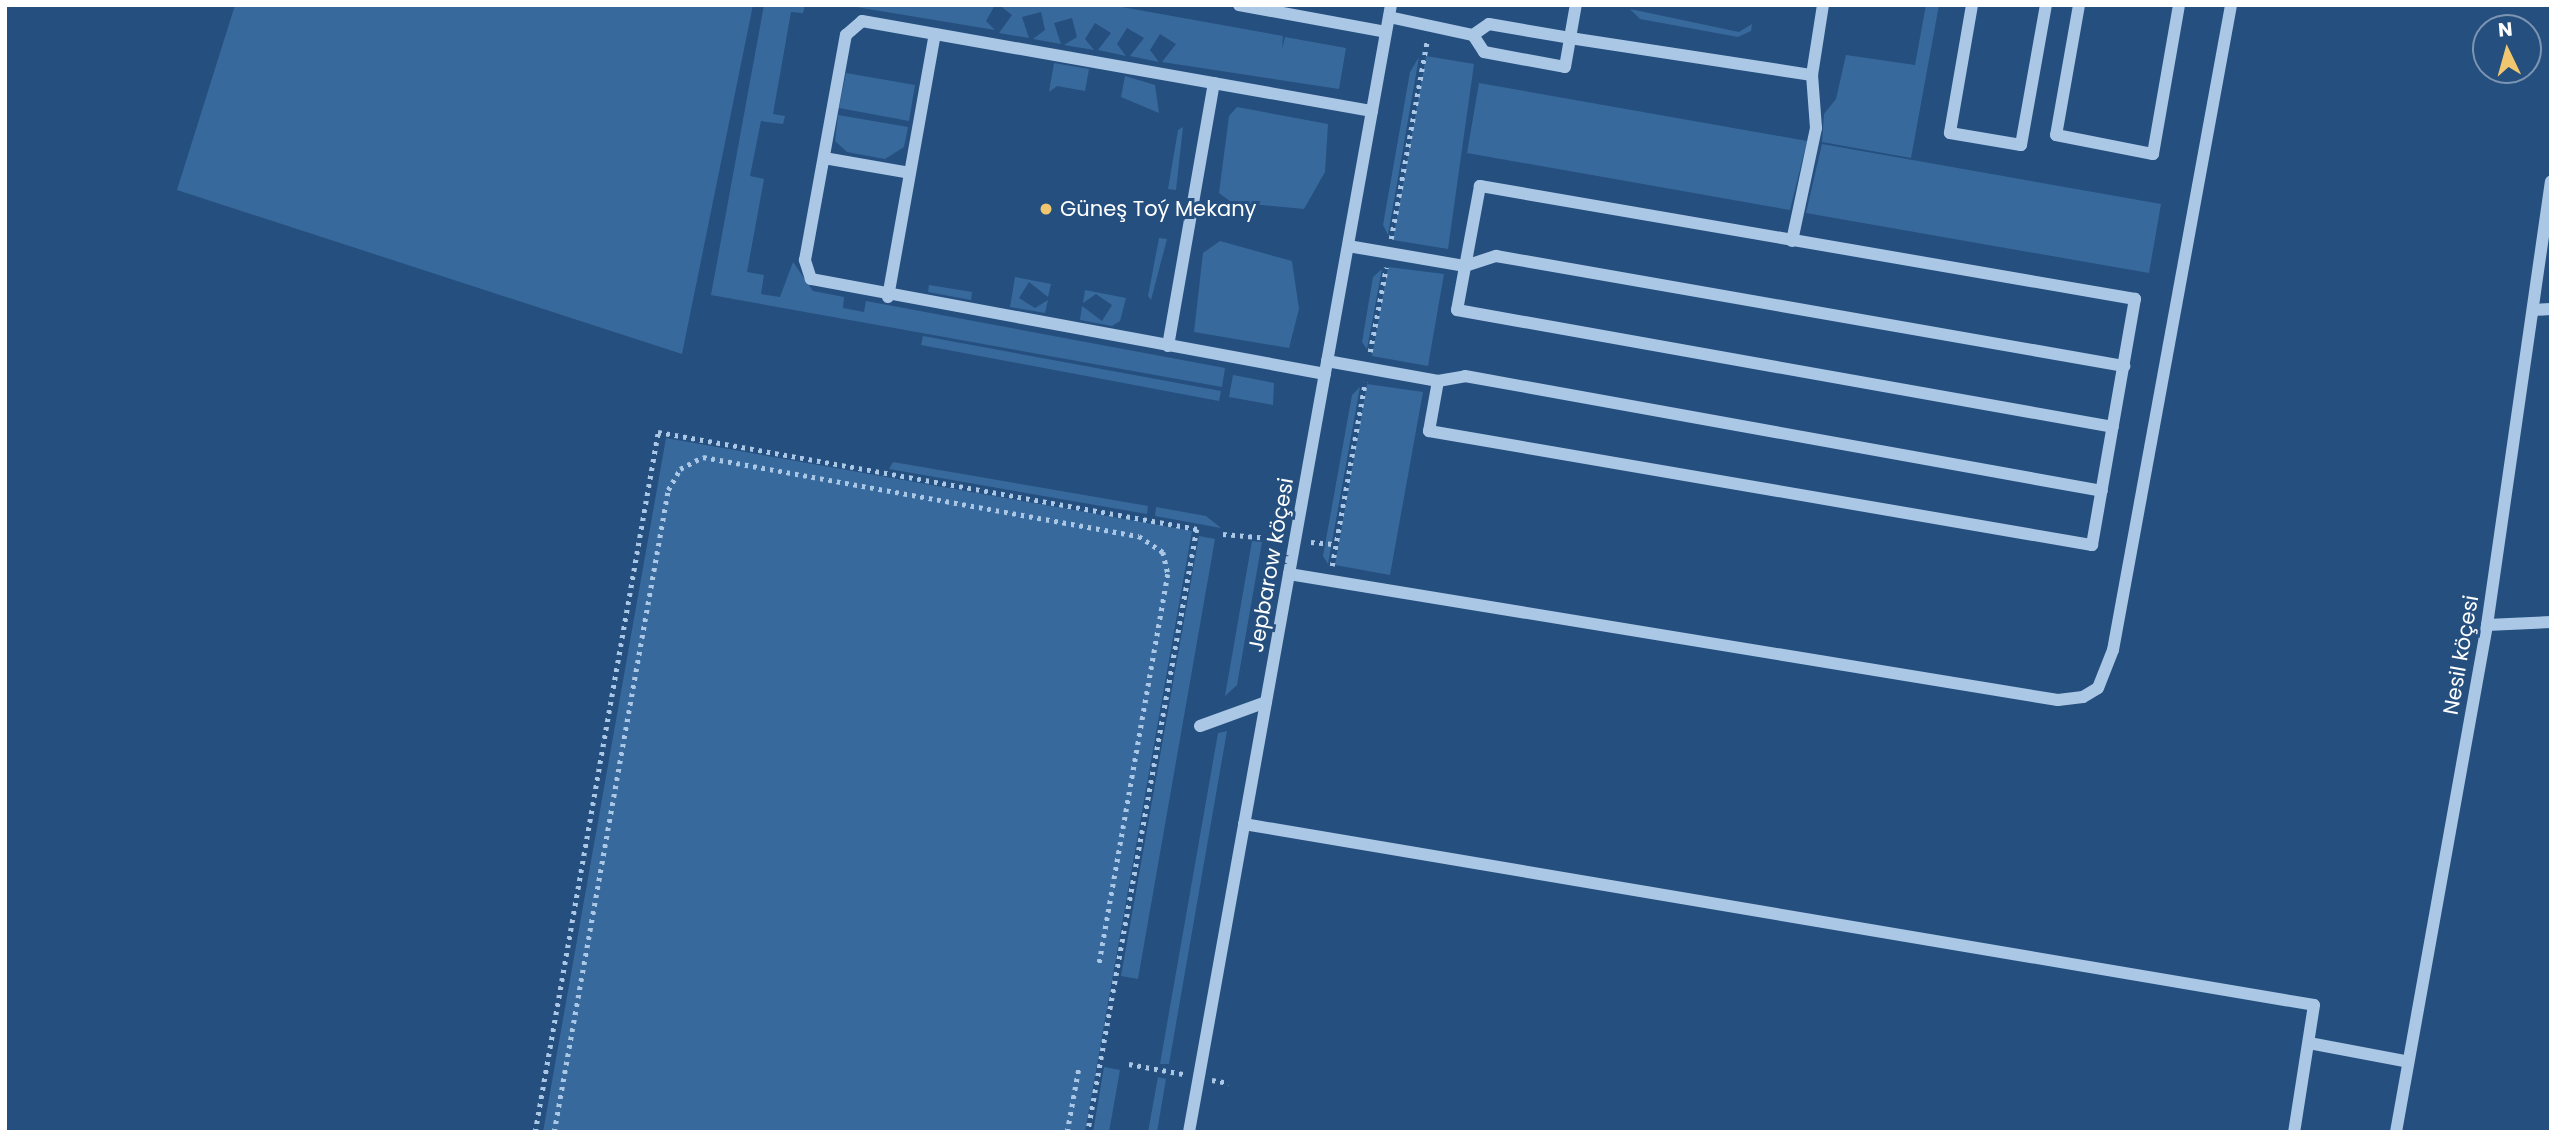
<!DOCTYPE html>
<html>
<head>
<meta charset="utf-8">
<style>
	body { margin:0 }
	#map { position:relative; width:2556px; height:1137px; overflow:hidden; background:#254f7e; font-family:Poppins,sans-serif }
	div>[style] { position:absolute }
	[style*='--x'] { left:calc(var(--x)*1px); top:calc(var(--y)*1px); width:calc(var(--w)*1px); rotate:calc(var(--a)*1deg) }
	.green>* { inset:0; background:#38699c }
	.path>* { height:4.5px; margin-top:-2.25px; transform-origin:0; background:repeating-linear-gradient(90deg,#aac7e6 0 3.5px,transparent 0 8.5px) }
	.minor>* { height:12px; margin:-6px; padding:0 6px; transform-origin:6px; border-radius:6px; background:#aac7e6 }
	.dots>* { width:19px; height:19px; translate:-50% -50%; box-sizing:border-box; border:4px solid #254f7e; border-radius:50% }
	span { translate:-50% -50%; white-space:nowrap; text-align:center; line-height:1.15; -webkit-text-stroke:6px #254f7e; paint-order:stroke }
	.poi-label { font-size:21px; color:#fff }
	.left { translate:0 -50%; text-align:left }
	.street-label { font-size:21px; color:#fff }
	.frame { position:absolute; inset:0; border:7px solid #fff; pointer-events:none }
	.north { position:absolute; left:2472px; top:14px; width:70px; height:70px; box-sizing:border-box; background:#254f7e; border:2px solid #7c95b2; border-radius:50%; rotate:355deg; font-size:19px; font-weight:700; line-height:28px; text-align:center; color:#fff }
	.north::after { content:''; display:block; margin:auto; width:24px; height:32px; background:#f0c66f; clip-path:polygon(50% 0,100% 100%,50% 72%,0 100%) }
</style>
</head>
<body>
<div id="map">
	<div class="green">
		<div style="clip-path:polygon(235px 5px,753px 5px,682px 354px,177px 190px)"></div>
		<div style="clip-path:polygon(764px 5px,805px 5px,803px 13px,791px 12px,773px 114px,785px 116px,783px 124px,761px 121px,750px 176px,764px 179px,747px 272px,764px 275px,761px 294px,780px 297px,793px 262px,813px 291px,844px 297px,843px 308px,864px 312px,866px 301px,1225px 368px,1222px 387px,711px 295px)"></div>
		<div style="clip-path:polygon(844px 5px,995px 5px,986px 21px,995px 30px)"></div>
		<div style="clip-path:polygon(999px 5px,1111px 5px,1283px 36px,1282px 49px,1285px 37px,1346px 48px,1339px 89px,1162px 62px,1176px 44px,1160px 34px,1150px 50px,1159px 62px,1130px 56px,1144px 38px,1127px 28px,1117px 44px,1126px 56px,1098px 50px,1111px 33px,1095px 23px,1085px 39px,1094px 50px,1064px 45px,1077px 37px,1072px 18px,1054px 23px,1061px 44px,1033px 39px,1045px 30px,1041px 12px,1022px 17px,1029px 38px,999px 33px,1012px 15px)"></div>
		<div style="clip-path:polygon(1926px 5px,1939px 5px,1911px 158px,1822px 142px,1824px 114px,1836px 99px,1846px 55px,1915px 65px)"></div>
		<div style="clip-path:polygon(1630px 9px,1739px 32px,1752px 24px,1751px 31px,1738px 37px,1640px 19px)"></div>
		<div style="clip-path:polygon(1426px 56px,1474px 64px,1448px 249px,1393px 240px)"></div>
		<div style="clip-path:polygon(1419px 57px,1388px 235px,1383px 225px,1410px 72px)"></div>
		<div style="clip-path:polygon(1054px 63px,1089px 69px,1085px 91px,1057px 86px,1049px 92px)"></div>
		<div style="clip-path:polygon(846px 73px,915px 85px,909px 121px,839px 108px)"></div>
		<div style="clip-path:polygon(1125px 76px,1155px 85px,1159px 113px,1121px 97px)"></div>
		<div style="clip-path:polygon(1479px 83px,1807px 141px,1790px 210px,1467px 153px)"></div>
		<div style="clip-path:polygon(1237px 107px,1328px 124px,1325px 172px,1304px 209px,1231px 202px,1219px 193px,1229px 116px)"></div>
		<div style="clip-path:polygon(838px 115px,908px 127px,904px 147px,885px 159px,847px 152px,835px 141px)"></div>
		<div style="clip-path:polygon(1183px 127px,1176px 190px,1168px 189px,1178px 130px)"></div>
		<div style="clip-path:polygon(1822px 144px,2161px 204px,2149px 273px,1806px 213px)"></div>
		<div style="clip-path:polygon(1159px 238px,1167px 239px,1151px 300px,1148px 296px)"></div>
		<div style="clip-path:polygon(1220px 241px,1292px 261px,1299px 309px,1289px 348px,1194px 332px,1203px 253px)"></div>
		<div style="clip-path:polygon(1388px 267px,1444px 274px,1428px 366px,1372px 356px)"></div>
		<div style="clip-path:polygon(1382px 269px,1367px 349px,1362px 342px,1373px 277px)"></div>
		<div style="clip-path:polygon(1015px 277px,1051px 284px,1048px 297px,1029px 282px,1019px 298px,1035px 308px,1048px 300px,1045px 313px,1010px 307px)"></div>
		<div style="clip-path:polygon(929px 285px,972px 292px,971px 300px,928px 292px)"></div>
		<div style="clip-path:polygon(1085px 290px,1126px 298px,1120px 321px,1112px 326px,1080px 320px,1082px 306px,1102px 321px,1112px 305px,1096px 294px,1083px 303px)"></div>
		<div style="clip-path:polygon(923px 336px,1221px 391px,1219px 401px,921px 345px)"></div>
		<div style="clip-path:polygon(1233px 375px,1274px 383px,1273px 405px,1229px 397px)"></div>
		<div style="clip-path:polygon(1367px 384px,1423px 392px,1390px 575px,1335px 565px)"></div>
		<div style="clip-path:polygon(1360px 387px,1328px 564px,1323px 556px,1352px 395px)"></div>
		<div style="clip-path:polygon(666px 438px,1192px 531px,1085px 1132px,543px 1132px)"></div>
		<div style="clip-path:polygon(893px 462px,1148px 506px,1147px 514px,889px 469px)"></div>
		<div style="clip-path:polygon(1156px 507px,1206px 516px,1221px 528px,1155px 516px)"></div>
		<div style="clip-path:polygon(1199px 536px,1215px 539px,1138px 979px,1121px 976px)"></div>
		<div style="clip-path:polygon(1252px 541px,1262px 542px,1237px 685px,1225px 696px)"></div>
		<div style="clip-path:polygon(1227px 731px,1169px 1064px,1160px 1064px,1218px 733px)"></div>
		<div style="clip-path:polygon(1104px 1067px,1120px 1070px,1109px 1132px,1093px 1132px)"></div>
		<div style="clip-path:polygon(1158px 1077px,1166px 1079px,1157px 1132px,1148px 1132px)"></div>
	</div>
	<div class="path">
		<div style="--x:1391;--y:239;--w:201;--a:-79.7"></div>
		<div style="--x:1370;--y:352;--w:86;--a:-79.2"></div>
		<div style="--x:1223;--y:534;--w:58;--a:4.9"></div>
		<div style="--x:1311;--y:542;--w:25;--a:5"></div>
		<div style="--x:1332;--y:566;--w:187;--a:-79.8"></div>
		<div style="--x:1129;--y:1064;--w:55;--a:10.5"></div>
		<div style="--x:1212;--y:1080;--w:17;--a:10"></div>
		<div style="--x:535;--y:1132;--w:711;--a:-80.03"></div>
		<div style="--x:658;--y:432;--w:548;--a:10.2"></div>
		<div style="--x:1197;--y:529;--w:613;--a:100.25"></div>
		<div style="--x:554;--y:1132;--w:652;--a:-79.93"></div>
		<div style="--x:668;--y:490;--w:24;--a:-60"></div>
		<div style="--x:680;--y:469;--w:26;--a:-28"></div>
		<div style="--x:703;--y:457;--w:443;--a:10.3"></div>
		<div style="--x:1139;--y:536;--w:29;--a:34"></div>
		<div style="--x:1163;--y:552;--w:23;--a:77"></div>
		<div style="--x:1168;--y:574;--w:398;--a:100"></div>
		<div style="--x:1067;--y:1132;--w:67;--a:-79.7"></div>
	</div>
	<div class="minor">
		<div style="--x:1239;--y:5;--w:149;--a:10.4"></div>
		<div style="--x:1972;--y:5;--w:130;--a:99.8"></div>
		<div style="--x:1950;--y:133;--w:72;--a:9.6"></div>
		<div style="--x:2021;--y:145;--w:142;--a:-79.9"></div>
		<div style="--x:2079;--y:5;--w:132;--a:100"></div>
		<div style="--x:2056;--y:135;--w:99;--a:11.1"></div>
		<div style="--x:2153;--y:154;--w:151;--a:-80.1"></div>
		<div style="--x:1389;--y:17;--w:86;--a:12.1"></div>
		<div style="--x:1473;--y:35;--w:19;--a:-35"></div>
		<div style="--x:1489;--y:24;--w:82;--a:9.8"></div>
		<div style="--x:1570;--y:38;--w:34;--a:-80"></div>
		<div style="--x:1473;--y:35;--w:20;--a:57"></div>
		<div style="--x:1484;--y:52;--w:82;--a:10.5"></div>
		<div style="--x:1565;--y:67;--w:29;--a:-80"></div>
		<div style="--x:1570;--y:38;--w:245;--a:8.7"></div>
		<div style="--x:1812;--y:75;--w:71;--a:-81.1"></div>
		<div style="--x:824;--y:158;--w:87;--a:9.9"></div>
		<div style="--x:1792;--y:241;--w:116;--a:-78"></div>
		<div style="--x:1816;--y:128;--w:53;--a:-94.3"></div>
		<div style="--x:1348;--y:246;--w:119;--a:9.7"></div>
		<div style="--x:1465;--y:266;--w:33;--a:-18"></div>
		<div style="--x:1496;--y:256;--w:638;--a:9.94"></div>
		<div style="--x:888;--y:297;--w:267;--a:-79.9"></div>
		<div style="--x:2533;--y:310;--w:18;--a:-3"></div>
		<div style="--x:1168;--y:346;--w:267;--a:-80.1"></div>
		<div style="--x:1327;--y:361;--w:113;--a:10.2"></div>
		<div style="--x:1438;--y:381;--w:27;--a:-10"></div>
		<div style="--x:1465;--y:376;--w:647;--a:10.23"></div>
		<div style="--x:1325;--y:374;--w:523;--a:-169.53"></div>
		<div style="--x:811;--y:279;--w:20;--a:-108"></div>
		<div style="--x:805;--y:260;--w:229;--a:-79.7"></div>
		<div style="--x:846;--y:35;--w:21;--a:-41"></div>
		<div style="--x:862;--y:21;--w:518;--a:10.01"></div>
		<div style="--x:1438;--y:381;--w:51;--a:100.2"></div>
		<div style="--x:1429;--y:431;--w:673;--a:9.76"></div>
		<div style="--x:2092;--y:545;--w:250;--a:-80.1"></div>
		<div style="--x:2135;--y:299;--w:665;--a:-170.21"></div>
		<div style="--x:1480;--y:186;--w:126;--a:100.5"></div>
		<div style="--x:1457;--y:310;--w:666;--a:10.11"></div>
		<div style="--x:1289;--y:574;--w:779;--a:9.31"></div>
		<div style="--x:2058;--y:700;--w:25;--a:-7"></div>
		<div style="--x:2083;--y:697;--w:17;--a:-31"></div>
		<div style="--x:2098;--y:688;--w:41;--a:-68.5"></div>
		<div style="--x:2113;--y:650;--w:656;--a:-79.63"></div>
		<div style="--x:2487;--y:625;--w:64;--a:-2.7"></div>
		<div style="--x:1200;--y:726;--w:70;--a:-20"></div>
		<div style="--x:1244;--y:824;--w:1085;--a:9.6"></div>
		<div style="--x:2314;--y:1005;--w:129;--a:98.9"></div>
		<div style="--x:2309;--y:1043;--w:97;--a:10.7"></div>
		<div style="--x:1189;--y:1132;--w:1145;--a:-79.84"></div>
		<div style="--x:2396;--y:1132;--w:515;--a:-79.82"></div>
		<div style="--x:2487;--y:625;--w:448;--a:-81.8"></div>
	</div>
	<div class="dots">
		<div style="left:1046px;top:209px;background:#f0c66f"></div>
	</div>
	<div class="poi-label">
		<span class="left" style="left:1060px;top:209px">Güneş Toý Mekany</span>
	</div>
	<div class="street-label">
		<span style="left:1271px;top:565px;rotate:-80deg">Jepbarow köçesi</span>
		<span style="left:2461px;top:655px;rotate:-80deg">Nesil köçesi</span>
	</div>
	<div class="frame"></div>
	<div class="north">N</div>
</div>
</body>
</html>
